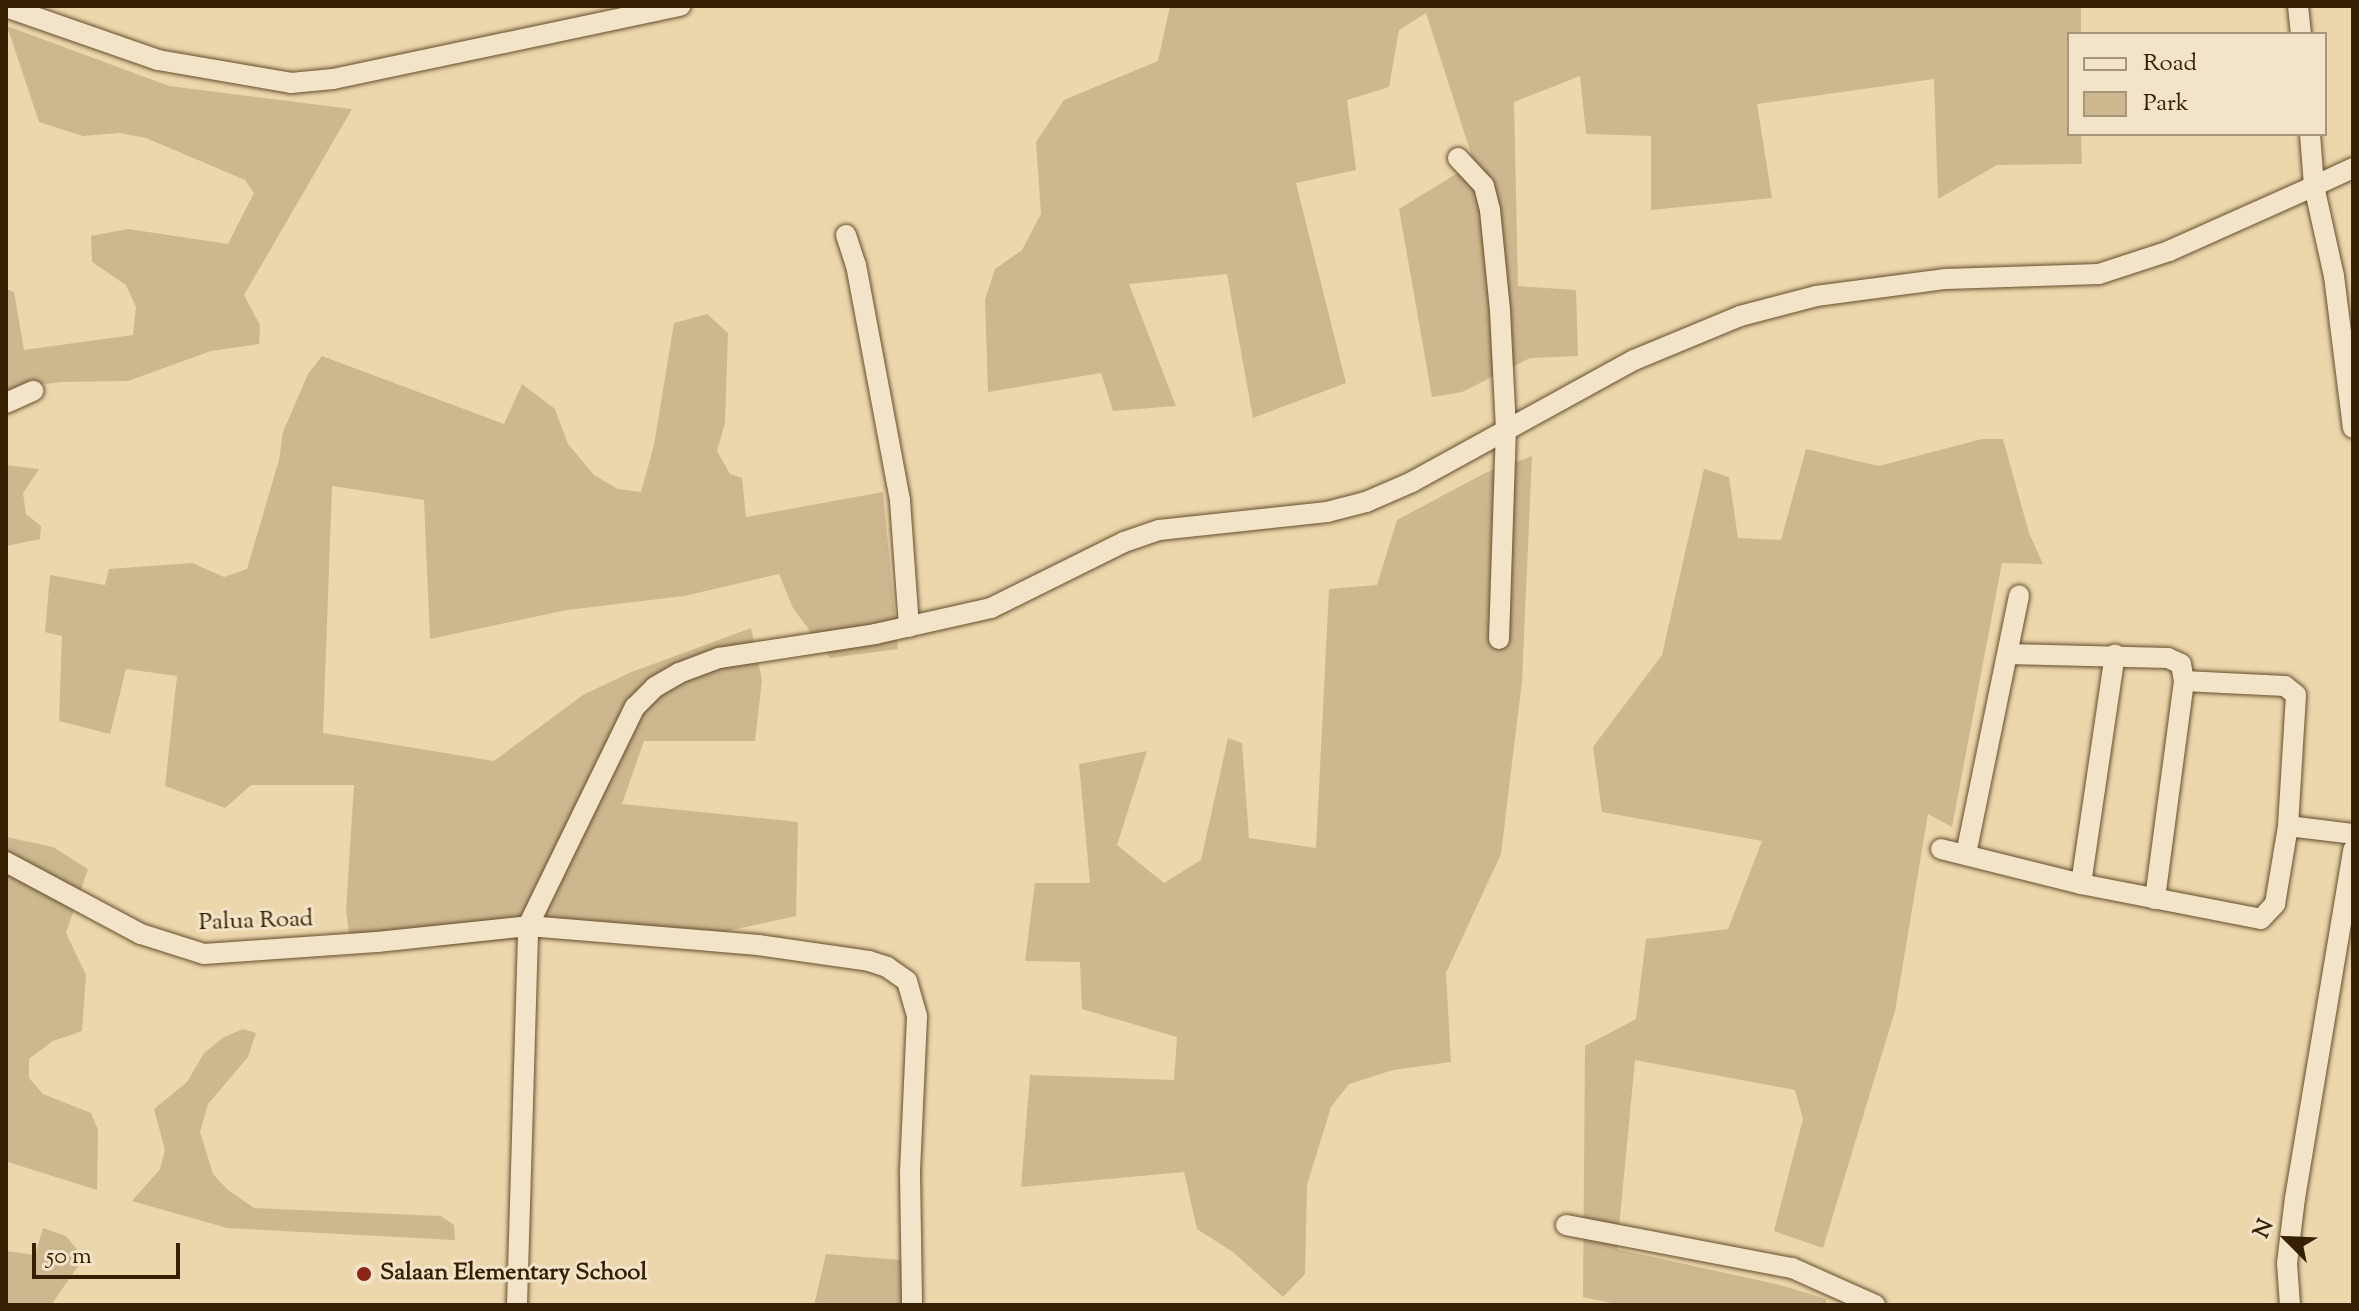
<!DOCTYPE html>
<html>
<head>
<meta charset="utf-8">
<style>
	body { margin:0 }
	#map { position:relative; width:2359px; height:1311px; overflow:hidden; background:#ecd6ac; font-family:"Sorts Mill Goudy",serif }
	div>[style] { position:absolute }
	[style*='--x'] { left:calc(var(--x)*1px); top:calc(var(--y)*1px); width:calc(var(--w)*1px); rotate:calc(var(--a)*1deg) }
	.green>* { inset:0; background:#cdb78f }
	.roads { filter:drop-shadow(0 0 2px #634e2c) drop-shadow(0 0 2px #634e2c) }
	.street>* { height:20px; margin:-10px; padding:0 10px; transform-origin:10px; border-radius:10px; background:#f3e4c9 }
	.dots>* { width:22px; height:22px; translate:-50% -50%; box-sizing:border-box; border:4px solid #f3e4c9; border-radius:50% }
	span { translate:-50% -50%; white-space:nowrap; text-align:center; line-height:1.15; -webkit-text-stroke:6px #f3e4c9; paint-order:stroke }
	.street-label { font-size:24px; color:#352001 }
	.poi-label { font-size:24px; color:#352001; font-weight:700 }
	.left { translate:0 -50%; text-align:left }
	.frame { position:absolute; inset:0; border:8px solid #352001; pointer-events:none }
	.legend { position:absolute; left:2067px; top:32px; width:260px; height:104px; box-sizing:border-box; background:#f3e4c9; border:2px solid #a79679; margin:0; padding:10px 14px; list-style:none; font-size:24px; color:#352001 }
	.legend li { display:flex; align-items:center; gap:16px; height:40px }
	.legend b { width:40px; border:2px solid #a79679 }
	.north { position:absolute; left:2247px; top:1199px; width:80px; height:80px; -webkit-text-stroke:6px #f3e4c9; paint-order:stroke; rotate:294deg; font-size:22px; font-weight:700; line-height:32px; text-align:center; color:#352001 }
	.north::after { content:''; display:block; margin:auto; width:28px; height:36px; background:#352001; clip-path:polygon(50% 0,100% 100%,50% 72%,0 100%) }
	.scale { position:absolute; left:32px; top:1243px; width:148px; height:36px; box-sizing:border-box; border:4px solid #352001; border-top:0; padding-left:10px; font-size:24px; line-height:28px; white-space:nowrap; color:#352001; -webkit-text-stroke:6px #f3e4c9; paint-order:stroke }
</style>
</head>
<body>
<div id="map">
	<div class="green">
		<div style="clip-path:polygon(1170px 6px,2081px 6px,2081px 34px,2069px 34px,2069px 134px,2081px 134px,2082px 164px,1997px 165px,1938px 199px,1934px 79px,1757px 104px,1772px 198px,1651px 210px,1651px 136px,1586px 134px,1580px 76px,1514px 102px,1518px 286px,1576px 290px,1578px 356px,1530px 358px,1462px 392px,1432px 397px,1399px 209px,1474px 163px,1426px 13px,1399px 30px,1389px 87px,1347px 100px,1356px 170px,1296px 183px,1346px 383px,1253px 418px,1227px 274px,1129px 284px,1176px 406px,1113px 411px,1101px 373px,988px 392px,985px 300px,995px 269px,1022px 250px,1041px 214px,1036px 142px,1064px 100px,1158px 61px)"></div>
		<div style="clip-path:polygon(7px 26px,169px 86px,352px 109px,244px 295px,260px 325px,259px 344px,211px 351px,128px 381px,60px 382px,6px 390px,6px 289px,14px 292px,24px 350px,133px 335px,136px 307px,126px 285px,92px 262px,91px 236px,128px 229px,228px 244px,254px 193px,245px 180px,146px 138px,120px 133px,83px 136px,39px 122px)"></div>
		<div style="clip-path:polygon(707px 314px,728px 333px,725px 423px,717px 451px,730px 474px,742px 478px,746px 517px,883px 492px,898px 649px,830px 658px,793px 608px,779px 574px,684px 596px,567px 610px,430px 639px,424px 500px,332px 486px,323px 733px,494px 761px,583px 695px,629px 673px,751px 628px,762px 680px,755px 741px,644px 741px,622px 804px,798px 822px,796px 916px,659px 946px,559px 935px,437px 947px,349px 933px,346px 910px,354px 785px,251px 785px,225px 808px,165px 786px,177px 676px,126px 669px,110px 734px,59px 721px,62px 636px,45px 632px,50px 575px,105px 585px,109px 569px,192px 563px,224px 577px,247px 569px,279px 460px,283px 432px,308px 374px,322px 356px,504px 424px,522px 384px,555px 409px,568px 444px,594px 475px,618px 489px,641px 492px,654px 445px,674px 323px)"></div>
		<div style="clip-path:polygon(1982px 439px,2003px 439px,2029px 533px,2043px 564px,2002px 563px,1952px 827px,1928px 814px,1895px 1011px,1823px 1248px,1774px 1231px,1803px 1119px,1795px 1090px,1635px 1060px,1617px 1249px,1784px 1286px,1826px 1299px,1826px 1305px,1621px 1305px,1583px 1297px,1585px 1046px,1636px 1019px,1646px 939px,1728px 929px,1762px 841px,1602px 812px,1593px 747px,1662px 655px,1704px 469px,1729px 477px,1738px 538px,1781px 540px,1806px 449px,1879px 466px)"></div>
		<div style="clip-path:polygon(1532px 456px,1522px 681px,1501px 854px,1446px 973px,1451px 1062px,1393px 1070px,1349px 1084px,1331px 1107px,1307px 1185px,1305px 1274px,1283px 1297px,1233px 1252px,1197px 1229px,1184px 1172px,1021px 1187px,1030px 1075px,1174px 1080px,1177px 1037px,1082px 1009px,1080px 962px,1025px 961px,1035px 883px,1090px 883px,1079px 764px,1147px 751px,1117px 845px,1164px 883px,1201px 860px,1228px 738px,1242px 743px,1249px 838px,1316px 848px,1329px 589px,1377px 585px,1397px 520px,1485px 473px)"></div>
		<div style="clip-path:polygon(6px 465px,39px 469px,23px 493px,26px 514px,41px 526px,40px 539px,6px 546px)"></div>
		<div style="clip-path:polygon(6px 837px,53px 847px,88px 869px,66px 933px,86px 975px,82px 1031px,53px 1041px,29px 1059px,29px 1078px,43px 1094px,91px 1113px,98px 1130px,97px 1190px,8px 1162px)"></div>
		<div style="clip-path:polygon(243px 1029px,256px 1033px,248px 1057px,208px 1104px,200px 1132px,213px 1174px,228px 1190px,254px 1208px,441px 1216px,454px 1225px,455px 1240px,227px 1228px,132px 1201px,160px 1169px,165px 1150px,154px 1109px,187px 1082px,204px 1053px,224px 1037px)"></div>
		<div style="clip-path:polygon(43px 1228px,66px 1236px,80px 1253px,79px 1265px,51px 1305px,6px 1305px,6px 1251px,35px 1255px)"></div>
		<div style="clip-path:polygon(826px 1254px,915px 1261px,916px 1305px,814px 1305px)"></div>
	</div>
	<div class="roads">
		<div class="street">
			<div style="--x:2298;--y:6;--w:28;--a:84"></div>
			<div style="--x:6;--y:7;--w:161;--a:19.2"></div>
			<div style="--x:158;--y:60;--w:135;--a:9.8"></div>
			<div style="--x:291;--y:83;--w:42;--a:-5.4"></div>
			<div style="--x:333;--y:79;--w:355;--a:-11.9"></div>
			<div style="--x:2310;--y:134;--w:52;--a:85.6"></div>
			<div style="--x:2314;--y:186;--w:43;--a:-24.8"></div>
			<div style="--x:1458;--y:158;--w:38;--a:47"></div>
			<div style="--x:1484;--y:186;--w:25;--a:76"></div>
			<div style="--x:1490;--y:210;--w:101;--a:84.3"></div>
			<div style="--x:1500;--y:311;--w:117;--a:87.1"></div>
			<div style="--x:1506;--y:428;--w:211;--a:91.9"></div>
			<div style="--x:846;--y:235;--w:32;--a:72"></div>
			<div style="--x:856;--y:265;--w:240;--a:79.4"></div>
			<div style="--x:900;--y:501;--w:126;--a:85.9"></div>
			<div style="--x:6;--y:403;--w:30;--a:-24"></div>
			<div style="--x:2008;--y:654;--w:160;--a:1.4"></div>
			<div style="--x:2168;--y:658;--w:14;--a:25"></div>
			<div style="--x:2181;--y:664;--w:17;--a:80"></div>
			<div style="--x:2184;--y:681;--w:220;--a:97.6"></div>
			<div style="--x:2184;--y:681;--w:101;--a:2.8"></div>
			<div style="--x:2285;--y:686;--w:14;--a:39"></div>
			<div style="--x:2296;--y:695;--w:131;--a:93.5"></div>
			<div style="--x:1941;--y:849;--w:144;--a:14"></div>
			<div style="--x:2081;--y:884;--w:183;--a:11"></div>
			<div style="--x:2261;--y:919;--w:21;--a:-47"></div>
			<div style="--x:2275;--y:904;--w:79;--a:-80.5"></div>
			<div style="--x:2288;--y:826;--w:65;--a:7"></div>
			<div style="--x:1966;--y:854;--w:264;--a:-78.4"></div>
			<div style="--x:6;--y:862;--w:153;--a:28.1"></div>
			<div style="--x:141;--y:934;--w:66;--a:17.6"></div>
			<div style="--x:204;--y:954;--w:173;--a:-4"></div>
			<div style="--x:377;--y:942;--w:152;--a:-6"></div>
			<div style="--x:528;--y:926;--w:231;--a:4.7"></div>
			<div style="--x:758;--y:945;--w:112;--a:8.2"></div>
			<div style="--x:869;--y:961;--w:19;--a:18"></div>
			<div style="--x:887;--y:967;--w:24;--a:35"></div>
			<div style="--x:907;--y:981;--w:37;--a:74"></div>
			<div style="--x:917;--y:1017;--w:156;--a:92.6"></div>
			<div style="--x:910;--y:1173;--w:132;--a:89.1"></div>
			<div style="--x:2081;--y:884;--w:232;--a:-81.6"></div>
			<div style="--x:1566;--y:1225;--w:230;--a:10.8"></div>
			<div style="--x:1792;--y:1268;--w:91;--a:24"></div>
			<div style="--x:517;--y:1305;--w:379;--a:-88.3"></div>
			<div style="--x:528;--y:926;--w:244;--a:-64"></div>
			<div style="--x:635;--y:707;--w:28;--a:-45"></div>
			<div style="--x:655;--y:687;--w:28;--a:-30"></div>
			<div style="--x:679;--y:673;--w:43;--a:-20.6"></div>
			<div style="--x:719;--y:658;--w:158;--a:-8.7"></div>
			<div style="--x:875;--y:634;--w:119;--a:-12.6"></div>
			<div style="--x:991;--y:608;--w:148;--a:-26.4"></div>
			<div style="--x:1124;--y:542;--w:37;--a:-19"></div>
			<div style="--x:1159;--y:530;--w:169;--a:-6.1"></div>
			<div style="--x:1327;--y:512;--w:40;--a:-14.4"></div>
			<div style="--x:1366;--y:502;--w:50;--a:-23.5"></div>
			<div style="--x:1412;--y:482;--w:253;--a:-28.8"></div>
			<div style="--x:1634;--y:360;--w:115;--a:-22.5"></div>
			<div style="--x:1740;--y:316;--w:79;--a:-14.7"></div>
			<div style="--x:1816;--y:296;--w:131;--a:-7.5"></div>
			<div style="--x:1946;--y:279;--w:153;--a:-1.9"></div>
			<div style="--x:2099;--y:274;--w:74;--a:-18.2"></div>
			<div style="--x:2169;--y:251;--w:159;--a:-24.1"></div>
			<div style="--x:2314;--y:186;--w:92;--a:77.5"></div>
			<div style="--x:2334;--y:276;--w:153;--a:82.9"></div>
			<div style="--x:2290;--y:1305;--w:42;--a:-94.1"></div>
			<div style="--x:2287;--y:1263;--w:65;--a:-83"></div>
			<div style="--x:2295;--y:1198;--w:353;--a:-80.5"></div>
		</div>
	</div>
	<div class="dots">
		<div style="left:364px;top:1274px;background:#8f2418"></div>
	</div>
	<div class="street-label">
		<span style="left:256px;top:922px;rotate:-2deg">Palua Road</span>
	</div>
	<div class="poi-label">
		<span class="left" style="left:380px;top:1274px">Salaan Elementary School</span>
	</div>
	<div class="frame"></div>
	<ul class="legend">
	<li><b style="height:10px;background:#f3e4c9"></b>Road</li>
	<li><b style="height:22px;background:#cdb78f"></b>Park</li>
	</ul>
	<div class="north">N</div>
	<div class="scale">50 m</div>
</div>
</body>
</html>
